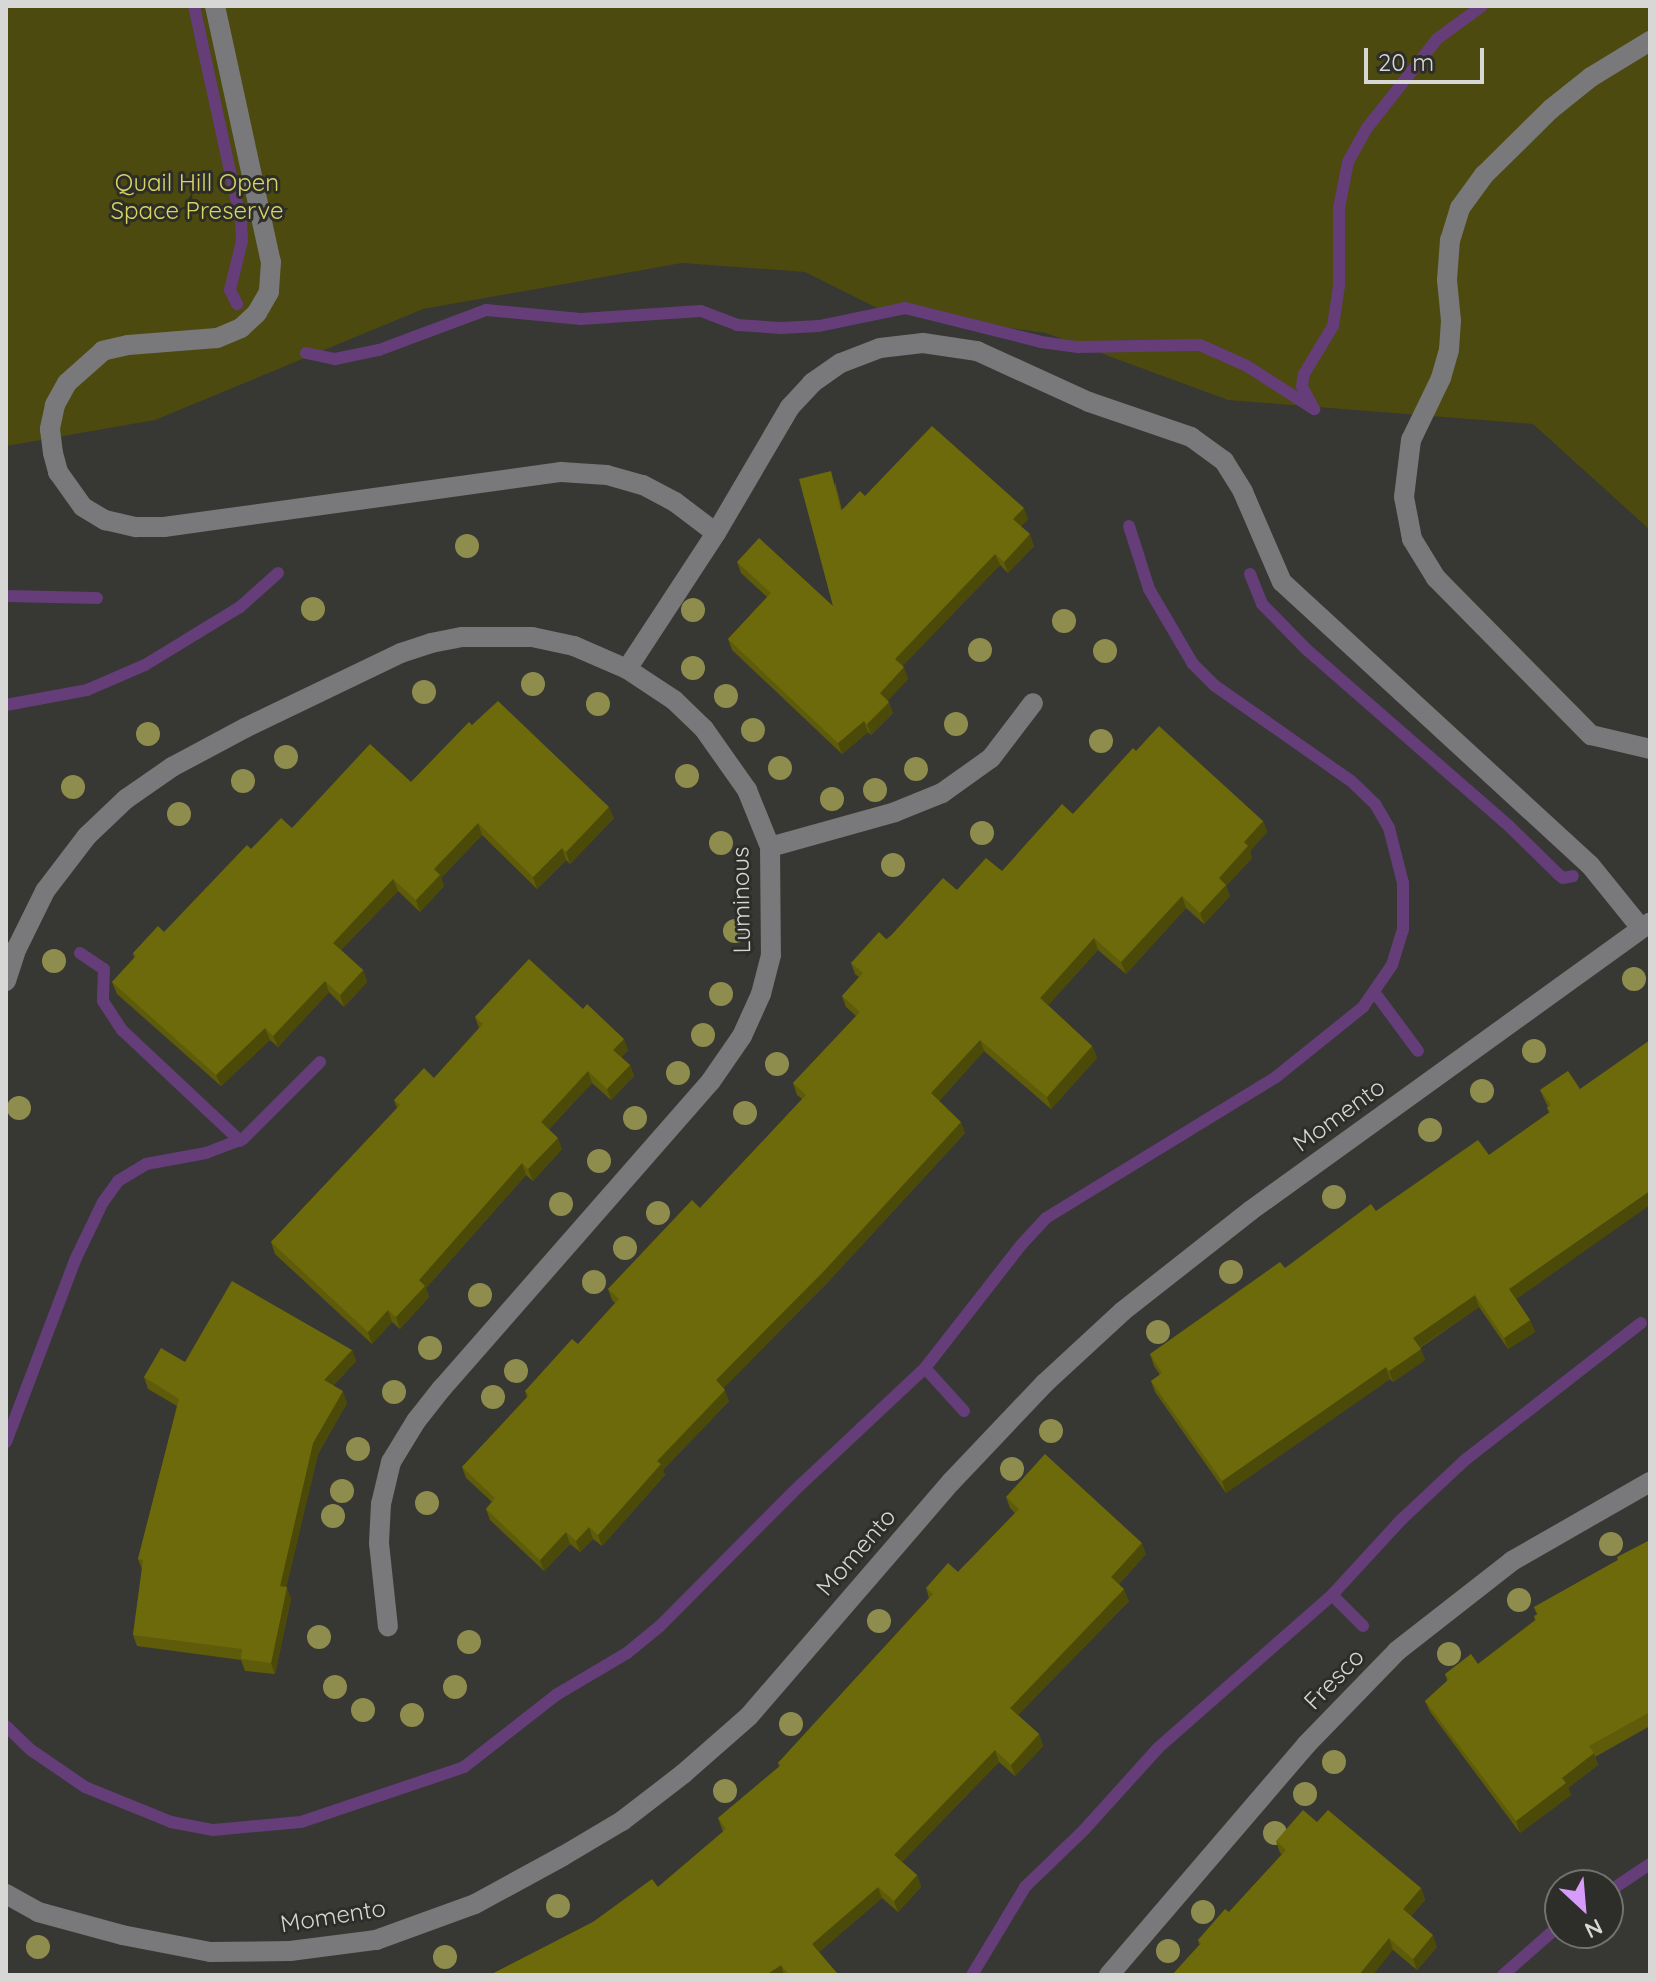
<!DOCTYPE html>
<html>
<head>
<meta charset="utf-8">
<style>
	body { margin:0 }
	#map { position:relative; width:1656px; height:1981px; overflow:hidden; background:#373733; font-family:Quicksand,sans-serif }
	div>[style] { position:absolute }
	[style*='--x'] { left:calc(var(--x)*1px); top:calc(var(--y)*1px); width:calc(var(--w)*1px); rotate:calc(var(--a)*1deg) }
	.green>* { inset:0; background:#4c4a0e }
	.stream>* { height:12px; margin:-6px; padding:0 6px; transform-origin:6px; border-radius:6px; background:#643d79 }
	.minor>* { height:20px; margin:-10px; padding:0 10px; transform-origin:10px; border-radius:10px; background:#79787a }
	.trees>* { width:24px; height:24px; margin:-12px; border-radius:50%; background:#8f8d4d }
	.wall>* { inset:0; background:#5e5b0a }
	.shaded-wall>* { inset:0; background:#4c4a08 }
	.building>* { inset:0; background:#6d6a0c }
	span { translate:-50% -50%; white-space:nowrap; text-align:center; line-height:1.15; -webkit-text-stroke:6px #2d2d29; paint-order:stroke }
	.park-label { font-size:24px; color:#d7d463 }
	.street-label { font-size:24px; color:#d7d7d5 }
	.frame { position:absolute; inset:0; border:8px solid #d7d7d5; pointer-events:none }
	.north { position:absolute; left:1544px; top:1869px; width:80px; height:80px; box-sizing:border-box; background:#2d2d29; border:2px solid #71716e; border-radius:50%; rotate:154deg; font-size:22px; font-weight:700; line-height:32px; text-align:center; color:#d7d7d5 }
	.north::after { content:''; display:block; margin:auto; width:28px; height:36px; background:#d79bf9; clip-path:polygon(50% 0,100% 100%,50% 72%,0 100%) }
	.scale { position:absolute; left:1364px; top:48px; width:120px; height:36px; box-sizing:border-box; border:4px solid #d7d7d5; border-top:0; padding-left:10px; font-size:24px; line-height:28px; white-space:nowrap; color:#d7d7d5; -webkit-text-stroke:6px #2d2d29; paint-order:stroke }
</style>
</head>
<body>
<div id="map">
	<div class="green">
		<div style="clip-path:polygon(6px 6px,1650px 6px,1650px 530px,1533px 424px,1228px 400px,1046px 333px,881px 310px,805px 272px,682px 263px,423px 309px,155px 420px,6px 446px)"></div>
	</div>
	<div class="stream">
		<div style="--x:194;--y:6;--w:220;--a:77.7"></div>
		<div style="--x:241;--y:221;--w:20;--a:87"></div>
		<div style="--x:242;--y:241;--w:50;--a:103.8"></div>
		<div style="--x:230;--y:290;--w:16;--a:63"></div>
		<div style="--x:306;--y:353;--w:30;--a:12"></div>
		<div style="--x:335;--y:359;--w:45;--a:-11.6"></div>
		<div style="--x:379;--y:350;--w:114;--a:-20.5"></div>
		<div style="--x:486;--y:310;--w:95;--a:5.4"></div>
		<div style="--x:581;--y:319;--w:120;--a:-3.8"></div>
		<div style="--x:701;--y:311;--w:39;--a:21"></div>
		<div style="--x:737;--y:325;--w:44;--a:3.9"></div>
		<div style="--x:781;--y:328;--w:38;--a:-3"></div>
		<div style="--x:819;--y:326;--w:88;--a:-11.8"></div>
		<div style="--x:905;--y:308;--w:140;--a:14"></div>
		<div style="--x:1041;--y:342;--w:37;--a:8"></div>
		<div style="--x:1078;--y:347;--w:122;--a:-0.9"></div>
		<div style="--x:1200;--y:345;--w:51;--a:24.1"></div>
		<div style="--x:1247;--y:366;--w:80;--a:32.7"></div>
		<div style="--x:1314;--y:409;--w:26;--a:-118"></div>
		<div style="--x:1302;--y:386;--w:12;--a:-81"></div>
		<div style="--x:1304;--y:374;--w:56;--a:-58.9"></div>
		<div style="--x:1333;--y:326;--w:40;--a:-81.5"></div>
		<div style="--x:1339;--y:286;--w:78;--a:-90"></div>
		<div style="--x:1339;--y:208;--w:47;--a:-78.9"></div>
		<div style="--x:1348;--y:162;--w:39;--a:-61"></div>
		<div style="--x:1367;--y:128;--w:113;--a:-51.8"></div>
		<div style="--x:1437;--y:39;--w:56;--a:-36.3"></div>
		<div style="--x:1250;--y:574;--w:32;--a:68"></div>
		<div style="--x:1262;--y:604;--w:63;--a:45.6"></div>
		<div style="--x:1306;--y:649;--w:269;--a:41.1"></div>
		<div style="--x:1509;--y:826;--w:69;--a:44.4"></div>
		<div style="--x:1558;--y:874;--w:6;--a:39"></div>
		<div style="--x:1563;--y:878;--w:10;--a:-11"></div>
		<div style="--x:6;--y:596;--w:91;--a:1.3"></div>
		<div style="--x:6;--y:705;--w:82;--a:-10.5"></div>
		<div style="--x:87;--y:690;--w:63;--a:-23.3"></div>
		<div style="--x:145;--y:665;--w:111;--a:-31.4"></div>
		<div style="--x:240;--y:607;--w:51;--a:-41.8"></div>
		<div style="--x:80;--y:953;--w:29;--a:34"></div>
		<div style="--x:104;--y:969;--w:32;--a:92"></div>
		<div style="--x:103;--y:1001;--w:35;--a:57"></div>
		<div style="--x:122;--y:1030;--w:162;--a:43.2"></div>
		<div style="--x:1375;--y:993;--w:72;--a:53.4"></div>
		<div style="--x:925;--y:1368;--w:58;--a:47.8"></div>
		<div style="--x:6;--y:1442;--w:197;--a:-69.2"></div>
		<div style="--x:76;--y:1258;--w:62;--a:-64.3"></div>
		<div style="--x:103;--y:1202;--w:26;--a:-54"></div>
		<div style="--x:118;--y:1181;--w:33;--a:-31"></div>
		<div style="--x:146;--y:1164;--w:61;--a:-10.4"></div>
		<div style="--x:206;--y:1153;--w:40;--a:-21"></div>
		<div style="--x:243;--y:1139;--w:109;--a:-45"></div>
		<div style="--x:1332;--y:1595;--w:44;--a:45"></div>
		<div style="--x:6;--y:1726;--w:35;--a:44"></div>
		<div style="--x:31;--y:1750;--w:65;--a:34.4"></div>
		<div style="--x:85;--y:1787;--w:93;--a:22.1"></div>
		<div style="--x:171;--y:1822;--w:43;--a:10.8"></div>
		<div style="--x:213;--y:1830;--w:88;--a:-5.2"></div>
		<div style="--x:301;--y:1822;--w:172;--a:-18.6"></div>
		<div style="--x:464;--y:1767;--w:117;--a:-38"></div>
		<div style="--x:556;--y:1695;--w:82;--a:-30.6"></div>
		<div style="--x:627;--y:1653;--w:43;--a:-39.3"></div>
		<div style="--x:660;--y:1626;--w:190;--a:-45.2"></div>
		<div style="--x:794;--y:1491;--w:180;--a:-43.2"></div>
		<div style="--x:925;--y:1368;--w:156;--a:-52"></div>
		<div style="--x:1021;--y:1245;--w:37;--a:-47"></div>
		<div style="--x:1046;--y:1218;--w:270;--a:-31.5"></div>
		<div style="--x:1276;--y:1077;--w:112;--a:-38.8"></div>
		<div style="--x:1363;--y:1007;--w:51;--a:-55.4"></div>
		<div style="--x:1392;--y:965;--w:37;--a:-73"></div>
		<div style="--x:1403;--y:930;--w:47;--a:-90"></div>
		<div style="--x:1403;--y:883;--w:57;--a:-104.3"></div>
		<div style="--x:1389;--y:828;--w:28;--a:-120"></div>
		<div style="--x:1375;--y:804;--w:33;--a:-136"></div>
		<div style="--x:1351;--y:781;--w:167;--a:-145"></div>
		<div style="--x:1214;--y:685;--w:30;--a:-135"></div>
		<div style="--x:1193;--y:664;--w:87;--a:-120.4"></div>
		<div style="--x:1149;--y:589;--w:66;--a:-107.6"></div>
		<div style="--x:1608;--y:1892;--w:50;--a:-33.7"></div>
		<div style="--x:972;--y:1975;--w:103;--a:-58.9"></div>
		<div style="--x:1025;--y:1887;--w:82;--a:-44"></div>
		<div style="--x:1084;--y:1830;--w:110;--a:-47.9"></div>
		<div style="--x:1158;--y:1748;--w:232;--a:-41.3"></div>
		<div style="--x:1332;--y:1595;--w:102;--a:-47.4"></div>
		<div style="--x:1401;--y:1520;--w:88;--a:-43.2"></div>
		<div style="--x:1465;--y:1460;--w:223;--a:-37.9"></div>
		<div style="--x:1503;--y:1975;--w:76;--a:-41.3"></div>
	</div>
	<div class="minor">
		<div style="--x:215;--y:6;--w:262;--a:77.7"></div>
		<div style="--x:271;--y:262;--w:30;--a:94"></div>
		<div style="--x:269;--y:292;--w:24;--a:120"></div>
		<div style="--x:257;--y:313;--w:22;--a:137"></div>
		<div style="--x:241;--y:328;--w:26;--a:157"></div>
		<div style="--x:217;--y:338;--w:89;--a:175.5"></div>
		<div style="--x:128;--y:345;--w:26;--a:167"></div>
		<div style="--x:103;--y:351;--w:48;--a:138.4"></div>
		<div style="--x:67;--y:383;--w:25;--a:119"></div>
		<div style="--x:55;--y:405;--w:25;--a:102"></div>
		<div style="--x:50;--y:429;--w:24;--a:83"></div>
		<div style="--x:53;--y:453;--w:20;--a:75"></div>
		<div style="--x:58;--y:472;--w:43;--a:54.5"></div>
		<div style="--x:83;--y:507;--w:26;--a:31"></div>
		<div style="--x:105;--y:520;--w:32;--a:13"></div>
		<div style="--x:136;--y:527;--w:28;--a:0"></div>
		<div style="--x:164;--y:527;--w:401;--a:-7.9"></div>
		<div style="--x:561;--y:472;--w:46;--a:3.7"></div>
		<div style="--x:607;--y:475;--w:37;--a:16"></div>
		<div style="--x:643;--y:485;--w:36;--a:28"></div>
		<div style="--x:675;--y:502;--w:51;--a:37.1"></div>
		<div style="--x:1650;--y:41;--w:69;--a:148.6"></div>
		<div style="--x:1591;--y:77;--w:51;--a:141.3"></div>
		<div style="--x:1551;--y:109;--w:94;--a:135.4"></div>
		<div style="--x:1484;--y:175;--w:41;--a:126"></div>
		<div style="--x:1460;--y:208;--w:34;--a:107"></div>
		<div style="--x:1450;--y:240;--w:40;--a:94.3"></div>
		<div style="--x:1447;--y:280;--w:41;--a:84.4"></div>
		<div style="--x:1451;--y:321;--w:29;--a:94"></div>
		<div style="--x:1449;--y:350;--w:29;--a:106"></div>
		<div style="--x:1441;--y:378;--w:69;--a:115.8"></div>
		<div style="--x:1411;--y:440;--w:57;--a:97"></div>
		<div style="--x:1404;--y:497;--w:43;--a:79.2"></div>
		<div style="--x:1412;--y:539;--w:46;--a:58.4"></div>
		<div style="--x:1436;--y:578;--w:221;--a:45.4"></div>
		<div style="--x:1591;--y:735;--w:61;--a:13.3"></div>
		<div style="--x:627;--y:669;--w:163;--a:-56.8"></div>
		<div style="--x:716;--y:533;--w:146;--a:-59.6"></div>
		<div style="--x:790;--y:407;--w:33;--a:-47"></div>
		<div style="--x:812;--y:383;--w:35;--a:-35"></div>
		<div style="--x:841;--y:363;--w:42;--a:-21"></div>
		<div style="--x:880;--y:348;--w:43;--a:-6.6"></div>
		<div style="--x:923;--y:343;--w:55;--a:8.4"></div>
		<div style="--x:977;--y:351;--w:123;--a:24.5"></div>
		<div style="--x:1089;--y:402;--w:108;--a:18.9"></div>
		<div style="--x:1191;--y:437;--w:41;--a:36"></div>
		<div style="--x:1224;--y:461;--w:36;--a:58"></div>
		<div style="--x:1243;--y:492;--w:98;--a:66.6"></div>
		<div style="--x:1282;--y:582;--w:418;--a:42.6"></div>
		<div style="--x:1590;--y:865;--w:81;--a:51"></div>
		<div style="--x:770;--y:847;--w:130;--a:-15.6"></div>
		<div style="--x:895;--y:812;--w:51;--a:-22"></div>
		<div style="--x:942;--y:793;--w:60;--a:-35.5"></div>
		<div style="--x:991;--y:758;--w:69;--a:-52.6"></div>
		<div style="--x:6;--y:981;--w:35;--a:-72"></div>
		<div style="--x:17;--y:948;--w:64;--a:-63.8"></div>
		<div style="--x:45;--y:891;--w:69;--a:-52.6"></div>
		<div style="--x:87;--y:836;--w:54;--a:-43.5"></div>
		<div style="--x:126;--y:799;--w:56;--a:-34.8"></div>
		<div style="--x:172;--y:767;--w:83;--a:-28.1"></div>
		<div style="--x:245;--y:728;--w:173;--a:-25.7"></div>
		<div style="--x:401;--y:653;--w:32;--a:-18"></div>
		<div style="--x:431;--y:643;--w:32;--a:-11"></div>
		<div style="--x:462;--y:637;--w:70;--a:0"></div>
		<div style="--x:532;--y:637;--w:43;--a:12.1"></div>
		<div style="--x:574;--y:646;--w:58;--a:23.5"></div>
		<div style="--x:627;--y:669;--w:56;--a:33.4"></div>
		<div style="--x:674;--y:700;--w:42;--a:44"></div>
		<div style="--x:704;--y:729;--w:75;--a:54.8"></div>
		<div style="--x:747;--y:790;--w:61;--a:68"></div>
		<div style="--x:770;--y:847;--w:108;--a:89.5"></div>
		<div style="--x:771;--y:955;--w:40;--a:104.4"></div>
		<div style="--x:761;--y:994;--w:46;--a:114.3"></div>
		<div style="--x:742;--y:1036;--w:55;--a:124.6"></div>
		<div style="--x:711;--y:1081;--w:408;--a:131.2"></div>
		<div style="--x:442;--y:1388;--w:42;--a:128.2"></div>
		<div style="--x:416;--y:1421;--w:48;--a:121.4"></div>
		<div style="--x:391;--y:1462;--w:43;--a:103.4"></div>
		<div style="--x:381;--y:1504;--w:39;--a:93"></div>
		<div style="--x:379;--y:1543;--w:84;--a:83.9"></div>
		<div style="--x:6;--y:1894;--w:37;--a:29"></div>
		<div style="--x:38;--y:1912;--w:87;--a:15.3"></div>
		<div style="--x:122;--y:1935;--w:90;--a:10.9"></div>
		<div style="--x:210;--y:1952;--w:80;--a:-0.7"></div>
		<div style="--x:290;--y:1951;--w:87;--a:-7.3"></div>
		<div style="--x:376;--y:1940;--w:105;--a:-20"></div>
		<div style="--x:475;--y:1904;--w:100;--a:-28.6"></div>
		<div style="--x:563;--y:1856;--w:69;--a:-30.7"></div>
		<div style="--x:622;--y:1821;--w:77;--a:-37.6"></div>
		<div style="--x:683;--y:1774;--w:88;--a:-41.3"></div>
		<div style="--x:749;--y:1716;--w:309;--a:-49.2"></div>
		<div style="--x:951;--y:1482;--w:137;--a:-46.5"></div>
		<div style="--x:1045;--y:1383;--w:106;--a:-42.7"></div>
		<div style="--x:1123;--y:1311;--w:162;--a:-38.2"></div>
		<div style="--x:1250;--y:1211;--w:493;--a:-35.8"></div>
		<div style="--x:1109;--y:1975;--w:303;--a:-49.4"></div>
		<div style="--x:1306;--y:1745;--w:131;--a:-45.9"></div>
		<div style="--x:1397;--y:1651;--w:146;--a:-38"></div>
		<div style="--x:1512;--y:1561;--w:159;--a:-29.8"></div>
	</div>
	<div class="trees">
		<div style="left:467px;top:546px"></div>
		<div style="left:313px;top:609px"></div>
		<div style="left:693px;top:610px"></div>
		<div style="left:1064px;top:621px"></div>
		<div style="left:980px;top:650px"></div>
		<div style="left:1105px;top:651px"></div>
		<div style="left:693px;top:668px"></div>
		<div style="left:533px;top:684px"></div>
		<div style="left:424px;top:692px"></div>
		<div style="left:726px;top:696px"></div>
		<div style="left:598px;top:704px"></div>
		<div style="left:956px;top:724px"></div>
		<div style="left:753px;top:730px"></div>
		<div style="left:148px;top:734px"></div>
		<div style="left:1101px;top:741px"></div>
		<div style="left:286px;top:757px"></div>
		<div style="left:780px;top:768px"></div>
		<div style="left:916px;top:769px"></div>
		<div style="left:687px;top:776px"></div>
		<div style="left:243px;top:781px"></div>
		<div style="left:73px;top:787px"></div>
		<div style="left:875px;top:790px"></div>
		<div style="left:832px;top:799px"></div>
		<div style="left:179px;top:814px"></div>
		<div style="left:982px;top:833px"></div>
		<div style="left:721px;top:843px"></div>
		<div style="left:893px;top:865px"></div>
		<div style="left:735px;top:931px"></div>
		<div style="left:54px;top:961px"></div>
		<div style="left:1634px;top:979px"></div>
		<div style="left:721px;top:994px"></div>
		<div style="left:703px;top:1035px"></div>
		<div style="left:1534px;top:1051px"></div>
		<div style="left:777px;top:1064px"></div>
		<div style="left:678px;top:1073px"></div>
		<div style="left:1482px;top:1091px"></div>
		<div style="left:19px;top:1108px"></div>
		<div style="left:745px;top:1113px"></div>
		<div style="left:635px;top:1118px"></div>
		<div style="left:1430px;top:1130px"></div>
		<div style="left:599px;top:1161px"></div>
		<div style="left:1334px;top:1197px"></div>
		<div style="left:561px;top:1204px"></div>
		<div style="left:658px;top:1213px"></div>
		<div style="left:625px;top:1248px"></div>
		<div style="left:1231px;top:1272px"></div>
		<div style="left:594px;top:1282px"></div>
		<div style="left:480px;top:1295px"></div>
		<div style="left:1158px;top:1332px"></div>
		<div style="left:430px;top:1348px"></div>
		<div style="left:516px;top:1371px"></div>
		<div style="left:394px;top:1392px"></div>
		<div style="left:493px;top:1397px"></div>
		<div style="left:1051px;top:1431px"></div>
		<div style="left:358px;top:1449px"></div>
		<div style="left:1012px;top:1469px"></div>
		<div style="left:342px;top:1491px"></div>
		<div style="left:427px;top:1503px"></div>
		<div style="left:333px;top:1516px"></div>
		<div style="left:1611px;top:1544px"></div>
		<div style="left:1519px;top:1600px"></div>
		<div style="left:879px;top:1621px"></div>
		<div style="left:319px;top:1637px"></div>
		<div style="left:469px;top:1642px"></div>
		<div style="left:1449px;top:1654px"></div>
		<div style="left:335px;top:1687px"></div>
		<div style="left:455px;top:1687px"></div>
		<div style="left:363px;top:1710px"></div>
		<div style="left:412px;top:1715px"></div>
		<div style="left:791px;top:1724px"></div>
		<div style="left:1334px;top:1762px"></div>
		<div style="left:725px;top:1791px"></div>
		<div style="left:1305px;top:1794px"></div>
		<div style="left:1275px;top:1833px"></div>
		<div style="left:558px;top:1906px"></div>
		<div style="left:1203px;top:1912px"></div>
		<div style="left:38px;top:1947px"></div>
		<div style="left:1168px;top:1951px"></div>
		<div style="left:445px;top:1957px"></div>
	</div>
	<div class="wall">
		<div style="clip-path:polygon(835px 482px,842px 510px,865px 496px,1028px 519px,1021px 526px,1034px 546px,1008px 573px,1000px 565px,902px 666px,908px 679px,887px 701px,893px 713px,871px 735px,868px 732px,842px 754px,732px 650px,728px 639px,767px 597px,741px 573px,737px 562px,833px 606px)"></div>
		<div style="clip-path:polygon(472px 725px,614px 818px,570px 864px,566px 860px,537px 889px,482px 835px,441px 878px,444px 886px,420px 912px,398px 891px,341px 950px,363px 970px,367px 982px,344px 1007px,329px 992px,278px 1047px,270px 1040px,221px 1086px,117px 994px,112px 982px,134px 958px,133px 953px,164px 932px,251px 849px,292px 828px,411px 782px)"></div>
		<div style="clip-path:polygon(1136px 751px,1263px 821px,1267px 832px,1250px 851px,1252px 858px,1226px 886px,1230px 896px,1204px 924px,1186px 908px,1126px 974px,1098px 950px,1048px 1005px,1092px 1046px,1097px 1058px,1051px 1109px,984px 1051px,939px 1101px,965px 1133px,828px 1282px,723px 1388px,729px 1401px,663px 1470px,665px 1475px,602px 1546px,593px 1539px,580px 1552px,570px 1544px,544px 1571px,490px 1520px,486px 1509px,492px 1502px,466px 1478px,462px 1467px,527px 1398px,525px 1391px,578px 1344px,615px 1303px,612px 1300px,608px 1289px,700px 1208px,802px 1099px,797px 1095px,793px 1083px,856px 1016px,846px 1007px,842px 996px,859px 977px,855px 974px,851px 963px,957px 890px,1002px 871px,1073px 814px)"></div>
		<div style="clip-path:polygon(475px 1017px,628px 1050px,621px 1057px,630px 1065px,634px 1076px,611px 1100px,592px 1083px,549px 1129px,562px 1149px,533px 1181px,526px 1175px,426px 1288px,429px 1297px,400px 1329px,392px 1322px,372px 1344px,275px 1254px,271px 1242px,397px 1108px,394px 1100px,434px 1078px,479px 1028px)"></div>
		<div style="clip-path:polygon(1568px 1071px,1516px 1299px,1530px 1320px,1535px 1332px,1508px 1349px,1479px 1307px,1420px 1348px,1425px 1360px,1393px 1382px,1390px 1379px,1226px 1493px,1155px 1392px,1151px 1381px,1160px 1375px,1154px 1366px,1150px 1354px,1376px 1211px,1489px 1155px,1549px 1113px,1547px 1108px,1548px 1107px,1545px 1101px,1540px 1090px)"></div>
		<div style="clip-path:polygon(352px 1350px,356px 1361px,333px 1386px,347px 1403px,318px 1454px,286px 1587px,291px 1599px,275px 1674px,245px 1671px,241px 1660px,137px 1646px,133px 1635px,142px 1569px,138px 1559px,177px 1406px,148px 1389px,144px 1377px,185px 1362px)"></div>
		<div style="clip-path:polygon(1006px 1497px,1146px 1554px,1119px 1584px,1129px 1601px,1018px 1715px,1039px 1734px,1043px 1746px,1015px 1776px,999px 1762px,902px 1862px,917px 1875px,921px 1887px,898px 1912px,882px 1898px,819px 1952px,837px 1975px,490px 1975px,593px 1922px,658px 1887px,723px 1832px,718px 1818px,779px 1767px,778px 1763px,929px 1598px,926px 1588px,958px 1572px,1015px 1513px,1010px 1508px)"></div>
		<div style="clip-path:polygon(1650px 1540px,1650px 1726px,1595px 1757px,1598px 1765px,1568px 1788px,1571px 1795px,1520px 1833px,1430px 1712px,1425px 1701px,1447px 1681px,1445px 1674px,1478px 1664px,1535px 1620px,1534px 1616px,1537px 1615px,1534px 1607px,1618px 1560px)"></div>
		<div style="clip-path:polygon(1317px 1822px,1421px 1888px,1425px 1900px,1411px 1916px,1437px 1947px,1417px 1970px,1393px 1950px,1199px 1944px,1198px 1940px,1229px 1912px,1282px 1854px,1280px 1853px,1276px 1841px)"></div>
	</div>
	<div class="shaded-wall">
		<div style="clip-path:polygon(1024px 508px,1028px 519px,1017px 530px,1013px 519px)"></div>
		<div style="clip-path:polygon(1030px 534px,1034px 546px,1008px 573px,1004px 562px)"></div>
		<div style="clip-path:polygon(995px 554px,1000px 565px,899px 670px,895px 659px)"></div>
		<div style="clip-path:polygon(904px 667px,908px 679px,884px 705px,880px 693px)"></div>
		<div style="clip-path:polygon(889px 702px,893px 713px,871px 735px,867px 724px)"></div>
		<div style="clip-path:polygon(864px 721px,868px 732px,842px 754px,838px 743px)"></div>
		<div style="clip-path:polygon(609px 807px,614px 818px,570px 864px,566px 852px)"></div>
		<div style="clip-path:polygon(1263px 821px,1267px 832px,1250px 851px,1252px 858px,1226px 886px,1230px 896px,1204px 924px,1200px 913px,1219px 878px,1244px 842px)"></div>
		<div style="clip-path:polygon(478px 823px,482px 835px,441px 878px,444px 886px,420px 912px,416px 900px,434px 869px)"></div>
		<div style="clip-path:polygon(562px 848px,566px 860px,537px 889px,533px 877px)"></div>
		<div style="clip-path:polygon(393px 879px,398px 891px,337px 954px,333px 943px)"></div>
		<div style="clip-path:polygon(1182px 896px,1186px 908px,1126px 974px,1121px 962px)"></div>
		<div style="clip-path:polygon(1094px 938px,1098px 950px,1044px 1010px,1040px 998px)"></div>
		<div style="clip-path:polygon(363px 970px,367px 982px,344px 1007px,340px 995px)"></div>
		<div style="clip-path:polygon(325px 981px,329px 992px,278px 1047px,273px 1036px)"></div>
		<div style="clip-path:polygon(265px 1028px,270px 1040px,221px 1086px,216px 1075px)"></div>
		<div style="clip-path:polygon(624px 1039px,628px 1050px,618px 1061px,613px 1050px)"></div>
		<div style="clip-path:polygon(980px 1040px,984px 1051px,935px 1105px,931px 1093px)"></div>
		<div style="clip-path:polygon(1092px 1046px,1097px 1058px,1051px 1109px,1047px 1097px)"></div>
		<div style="clip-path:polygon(630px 1065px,634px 1076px,611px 1100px,607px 1089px)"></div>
		<div style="clip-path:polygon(588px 1071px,592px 1083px,545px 1133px,541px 1122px)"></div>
		<div style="clip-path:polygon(961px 1122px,965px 1133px,828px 1282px,720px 1392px,716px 1380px)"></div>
		<div style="clip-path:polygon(558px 1138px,562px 1149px,533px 1181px,528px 1169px)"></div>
		<div style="clip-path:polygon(522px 1163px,526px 1175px,426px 1288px,429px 1297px,400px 1329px,396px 1317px,419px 1280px)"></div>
		<div style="clip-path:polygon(1650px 1191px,1650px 1205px,1514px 1301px,1509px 1289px)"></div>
		<div style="clip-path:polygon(1475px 1295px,1479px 1307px,1417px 1349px,1413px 1338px)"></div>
		<div style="clip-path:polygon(388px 1310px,392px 1322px,372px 1344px,368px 1332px)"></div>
		<div style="clip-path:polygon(1530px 1320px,1535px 1332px,1508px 1349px,1504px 1338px)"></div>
		<div style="clip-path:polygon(1421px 1349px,1425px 1360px,1393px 1382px,1389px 1371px)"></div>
		<div style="clip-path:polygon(352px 1350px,356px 1361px,328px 1391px,324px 1380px)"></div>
		<div style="clip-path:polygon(1386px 1367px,1390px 1379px,1226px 1493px,1222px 1481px)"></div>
		<div style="clip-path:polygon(725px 1390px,729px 1401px,663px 1470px,665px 1475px,602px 1546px,598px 1535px,657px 1461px)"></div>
		<div style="clip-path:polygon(343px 1391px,347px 1403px,318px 1454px,284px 1598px,280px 1586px,313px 1443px)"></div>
		<div style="clip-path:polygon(589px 1527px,593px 1539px,580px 1552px,576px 1541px)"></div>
		<div style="clip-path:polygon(566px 1532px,570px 1544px,544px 1571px,540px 1560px)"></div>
		<div style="clip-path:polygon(1142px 1543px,1146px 1554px,1115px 1588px,1111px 1577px)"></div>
		<div style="clip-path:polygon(287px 1587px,291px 1599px,275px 1674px,271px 1663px)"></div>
		<div style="clip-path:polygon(1124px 1589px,1129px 1601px,1014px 1719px,1010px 1708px)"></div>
		<div style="clip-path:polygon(1039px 1734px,1043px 1746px,1015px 1776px,1011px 1765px)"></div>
		<div style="clip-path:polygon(995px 1750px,999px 1762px,898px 1866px,894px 1855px)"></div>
		<div style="clip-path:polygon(1594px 1753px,1598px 1765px,1568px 1788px,1571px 1795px,1520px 1833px,1516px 1821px,1562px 1778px)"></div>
		<div style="clip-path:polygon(917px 1875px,921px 1887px,898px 1912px,894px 1901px)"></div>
		<div style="clip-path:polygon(878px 1887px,882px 1898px,816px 1955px,812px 1944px)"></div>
		<div style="clip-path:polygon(1421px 1888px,1425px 1900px,1407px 1921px,1403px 1909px)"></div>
		<div style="clip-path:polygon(1433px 1935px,1437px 1947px,1417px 1970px,1413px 1959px)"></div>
		<div style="clip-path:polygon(1389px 1938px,1393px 1950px,1373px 1975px,1359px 1975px)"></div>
		<div style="clip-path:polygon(781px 1965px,784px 1975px,766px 1975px)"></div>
	</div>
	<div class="building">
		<div style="clip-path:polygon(932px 426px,1024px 508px,1013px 519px,1030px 534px,1004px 562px,995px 554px,895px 659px,904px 667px,880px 693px,889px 702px,867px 724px,864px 721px,838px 743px,728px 639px,771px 593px,737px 562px,759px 538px,833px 606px,799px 479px,831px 471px,841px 511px,860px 491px,865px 496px)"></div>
		<div style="clip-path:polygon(498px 701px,609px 807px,566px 852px,562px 848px,533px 877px,478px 823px,434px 869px,440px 875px,416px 900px,393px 879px,333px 943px,363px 970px,340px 995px,325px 981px,273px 1036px,265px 1028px,216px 1075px,112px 982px,136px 956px,133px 953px,158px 926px,164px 932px,247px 845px,251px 849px,281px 818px,292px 828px,370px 744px,411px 782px,469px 722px,472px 725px)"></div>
		<div style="clip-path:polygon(1159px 726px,1263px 821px,1244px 842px,1248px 846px,1219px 878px,1226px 885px,1200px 913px,1182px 896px,1121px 962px,1094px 938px,1040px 998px,1092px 1046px,1047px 1097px,980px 1040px,931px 1093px,961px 1122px,824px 1271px,716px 1380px,725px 1390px,657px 1461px,661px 1464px,598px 1535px,589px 1527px,576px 1541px,566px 1532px,540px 1560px,486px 1509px,495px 1498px,462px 1467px,529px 1395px,525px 1391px,572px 1339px,578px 1344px,619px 1299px,608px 1289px,692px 1200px,700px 1208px,806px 1095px,793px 1083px,860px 1012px,842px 996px,863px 973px,851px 963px,879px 932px,887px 940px,943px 878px,957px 890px,986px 858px,1002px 871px,1062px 804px,1073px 814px,1133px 748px,1136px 751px)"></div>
		<div style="clip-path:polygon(529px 959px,583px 1009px,587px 1004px,624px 1039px,613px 1050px,630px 1065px,607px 1089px,588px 1071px,541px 1122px,558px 1138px,528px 1169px,522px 1163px,419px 1280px,425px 1286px,396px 1317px,388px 1310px,368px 1332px,271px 1242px,400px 1105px,394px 1100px,424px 1068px,434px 1078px,483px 1024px,475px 1017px)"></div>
		<div style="clip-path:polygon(1650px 1040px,1650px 1191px,1509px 1289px,1530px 1320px,1504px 1338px,1475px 1295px,1413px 1338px,1421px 1349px,1389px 1371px,1386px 1367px,1222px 1481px,1151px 1381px,1162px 1373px,1150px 1354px,1280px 1262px,1285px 1268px,1371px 1204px,1376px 1211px,1478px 1140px,1489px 1155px,1550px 1112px,1547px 1108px,1551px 1105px,1540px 1090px,1568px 1071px,1580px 1089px)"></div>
		<div style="clip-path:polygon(232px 1281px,352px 1350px,324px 1380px,343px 1391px,313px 1443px,280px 1586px,287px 1587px,271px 1663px,241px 1659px,242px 1649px,133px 1635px,143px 1560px,138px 1559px,179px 1399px,144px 1377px,161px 1348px,185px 1362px)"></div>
		<div style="clip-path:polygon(1045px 1454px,1142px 1543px,1111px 1577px,1124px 1589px,1010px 1708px,1039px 1734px,1011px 1765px,995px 1750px,894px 1855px,917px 1875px,894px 1901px,878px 1887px,812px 1944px,837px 1973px,834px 1975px,789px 1975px,781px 1965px,766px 1975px,490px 1975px,593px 1922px,652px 1879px,658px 1887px,726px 1829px,718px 1818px,781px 1765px,778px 1763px,933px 1594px,926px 1588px,948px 1563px,958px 1572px,1019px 1509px,1006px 1497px)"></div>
		<div style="clip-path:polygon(1650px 1540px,1650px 1712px,1589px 1746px,1594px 1753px,1562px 1778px,1566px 1783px,1516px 1821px,1425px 1701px,1449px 1679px,1445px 1674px,1471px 1654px,1478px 1664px,1536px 1620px,1534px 1616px,1538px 1614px,1534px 1607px,1618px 1560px,1617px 1557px)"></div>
		<div style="clip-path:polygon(1303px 1810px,1317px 1822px,1328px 1810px,1421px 1888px,1403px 1909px,1433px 1935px,1413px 1959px,1389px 1938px,1359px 1975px,1172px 1975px,1201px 1943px,1198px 1940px,1225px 1909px,1229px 1912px,1286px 1850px,1276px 1841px)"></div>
	</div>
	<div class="park-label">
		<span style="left:197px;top:197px">Quail Hill Open<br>Space Preserve</span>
	</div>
	<div class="street-label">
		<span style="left:741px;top:900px;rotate:-91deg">Luminous</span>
		<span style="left:1339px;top:1115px;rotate:-36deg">Momento</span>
		<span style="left:856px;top:1552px;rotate:-49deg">Momento</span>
		<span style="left:1334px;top:1679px;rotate:-46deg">Fresco</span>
		<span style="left:333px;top:1916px;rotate:-9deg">Momento</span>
	</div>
	<div class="frame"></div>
	<div class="north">N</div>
	<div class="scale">20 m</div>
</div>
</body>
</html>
